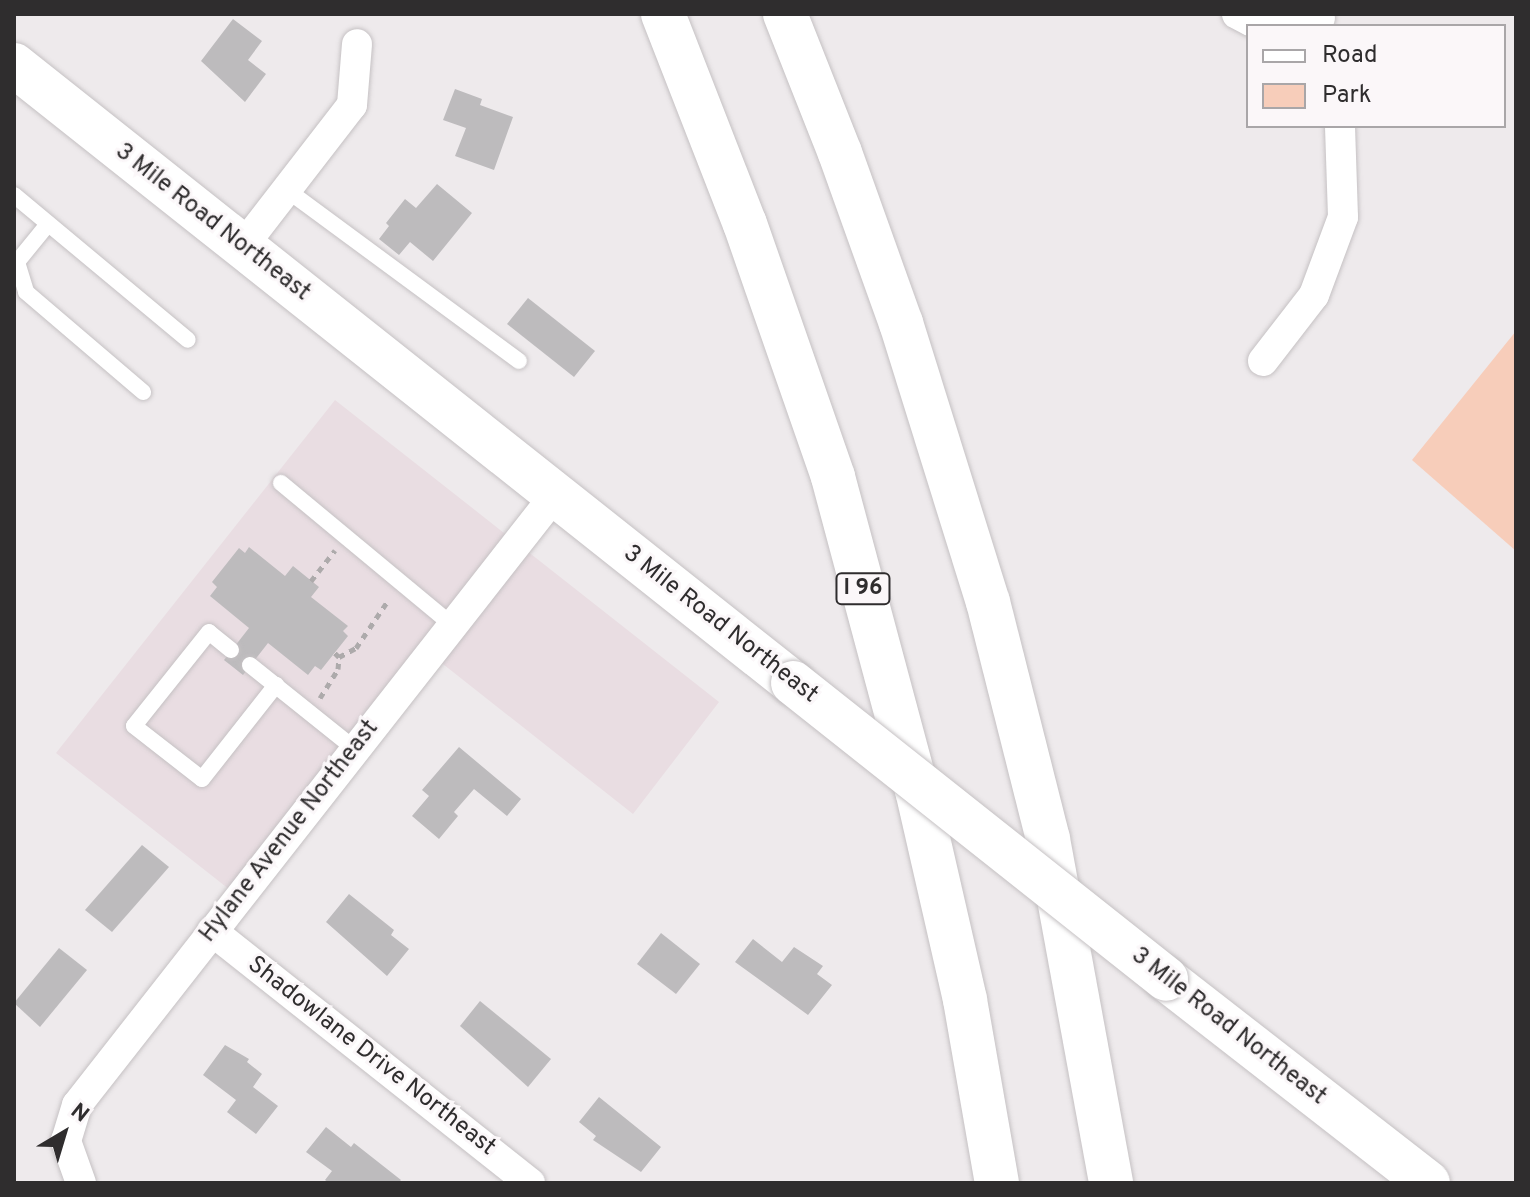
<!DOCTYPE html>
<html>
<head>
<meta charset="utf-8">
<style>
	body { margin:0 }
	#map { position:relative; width:1530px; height:1197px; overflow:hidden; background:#eeeaec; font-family:Overpass,sans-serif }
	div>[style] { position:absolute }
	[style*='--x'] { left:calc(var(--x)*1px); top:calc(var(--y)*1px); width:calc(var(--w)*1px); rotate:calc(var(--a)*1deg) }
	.built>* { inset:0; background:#e9dde2 }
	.green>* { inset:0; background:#f7cdba }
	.building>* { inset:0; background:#bdbbbd }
	.path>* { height:5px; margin-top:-2.5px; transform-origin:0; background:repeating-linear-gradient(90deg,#adaaab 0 6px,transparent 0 12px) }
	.roads { filter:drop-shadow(0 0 2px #c5c1c3) drop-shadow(0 0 2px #c5c1c3) }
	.lane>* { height:16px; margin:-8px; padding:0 8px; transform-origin:8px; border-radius:8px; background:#fff }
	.street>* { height:30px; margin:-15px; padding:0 15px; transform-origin:15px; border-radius:15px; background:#fff }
	.secondary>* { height:44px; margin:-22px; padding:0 22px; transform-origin:22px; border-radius:22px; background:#fff }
	.highway>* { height:44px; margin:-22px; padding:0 22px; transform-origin:22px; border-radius:22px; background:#fff }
	.bridges { filter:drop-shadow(0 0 2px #c5c1c3) drop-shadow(0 0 2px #c5c1c3) }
	.secondary-bridge>* { height:44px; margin:-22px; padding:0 22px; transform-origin:22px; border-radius:22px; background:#fff }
	span { translate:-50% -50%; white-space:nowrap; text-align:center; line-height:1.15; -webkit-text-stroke:6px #fbf7f9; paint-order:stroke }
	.shield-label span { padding:2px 6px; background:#fbf7f9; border:2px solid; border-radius:6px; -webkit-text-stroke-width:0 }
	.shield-label { font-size:22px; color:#2f2d2e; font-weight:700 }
	.street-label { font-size:24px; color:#2f2d2e }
	.frame { position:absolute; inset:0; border:16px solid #2f2d2e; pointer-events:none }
	.legend { position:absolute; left:1246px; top:24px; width:260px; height:104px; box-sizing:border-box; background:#fbf7f9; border:2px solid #a9a6a8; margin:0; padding:10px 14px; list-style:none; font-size:24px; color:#2f2d2e }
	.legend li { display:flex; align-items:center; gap:16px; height:40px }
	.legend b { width:40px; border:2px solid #a9a6a8 }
	.north { position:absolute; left:24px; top:1093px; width:80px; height:80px; -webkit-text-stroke:6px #fbf7f9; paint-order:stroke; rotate:38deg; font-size:22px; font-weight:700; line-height:32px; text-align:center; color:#2f2d2e }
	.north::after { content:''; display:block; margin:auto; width:28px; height:36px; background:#2f2d2e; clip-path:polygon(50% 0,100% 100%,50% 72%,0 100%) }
</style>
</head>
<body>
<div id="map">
	<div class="built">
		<div style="clip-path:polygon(335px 400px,719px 702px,633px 814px,429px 653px,239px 897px,56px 753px)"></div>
	</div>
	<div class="green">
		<div style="clip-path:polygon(1516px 331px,1516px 551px,1412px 460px)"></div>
	</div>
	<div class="building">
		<div style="clip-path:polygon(233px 19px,262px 41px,248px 60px,266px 74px,245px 102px,201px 61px)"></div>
		<div style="clip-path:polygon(455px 89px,482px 99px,480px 105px,513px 117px,494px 170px,455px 156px,466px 128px,443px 120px)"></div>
		<div style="clip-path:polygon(437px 184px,472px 213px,433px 261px,410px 242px,399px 255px,379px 239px,389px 226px,386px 223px,405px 199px,416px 208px)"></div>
		<div style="clip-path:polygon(528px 298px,595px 351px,574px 377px,507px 324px)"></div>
		<div style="clip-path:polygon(249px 547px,285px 576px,293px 566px,319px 587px,311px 597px,348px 626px,343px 631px,348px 636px,321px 670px,315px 666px,308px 675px,268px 643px,243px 675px,224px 660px,249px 628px,210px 596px,217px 587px,212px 582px,239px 548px,245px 553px)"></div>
		<div style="clip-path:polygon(459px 747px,521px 799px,507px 816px,474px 789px,454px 812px,458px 816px,439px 839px,412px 816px,429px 796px,422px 790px)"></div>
		<div style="clip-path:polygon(142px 845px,169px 867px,112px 932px,85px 910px)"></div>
		<div style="clip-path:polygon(349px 894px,394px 930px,391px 935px,409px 949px,387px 976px,326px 922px)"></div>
		<div style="clip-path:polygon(661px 933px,700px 964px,676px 994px,637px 964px)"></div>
		<div style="clip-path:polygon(753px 939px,782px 962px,794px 947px,823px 966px,817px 974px,832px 985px,808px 1015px,735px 962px)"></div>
		<div style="clip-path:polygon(59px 948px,87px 970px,40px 1027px,14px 1003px)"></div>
		<div style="clip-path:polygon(480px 1001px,551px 1059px,528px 1087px,460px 1026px)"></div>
		<div style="clip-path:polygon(225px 1045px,249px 1059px,247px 1062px,262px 1074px,253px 1087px,278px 1106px,256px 1134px,227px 1112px,236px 1100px,203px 1075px)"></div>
		<div style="clip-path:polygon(599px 1097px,661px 1147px,641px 1172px,593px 1140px,596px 1136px,579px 1122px)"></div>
		<div style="clip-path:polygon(326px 1127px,351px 1147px,354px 1143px,401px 1180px,398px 1183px,329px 1183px,325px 1180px,332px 1171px,306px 1152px)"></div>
	</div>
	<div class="path">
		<div style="--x:311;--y:581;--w:39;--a:-52"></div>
		<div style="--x:339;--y:657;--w:19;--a:-28"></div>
		<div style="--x:356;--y:648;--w:59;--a:-56"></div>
		<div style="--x:320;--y:698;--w:34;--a:-58"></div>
		<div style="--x:338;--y:669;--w:12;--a:-85"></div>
		<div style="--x:339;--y:657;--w:6;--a:-135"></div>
	</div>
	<div class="roads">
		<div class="lane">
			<div style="--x:287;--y:190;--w:288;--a:36.4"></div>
			<div style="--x:14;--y:195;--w:226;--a:39.8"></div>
			<div style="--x:48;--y:224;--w:49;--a:129.2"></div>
			<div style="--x:17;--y:262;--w:31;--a:73"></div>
			<div style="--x:26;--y:292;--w:154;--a:40.5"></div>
			<div style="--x:281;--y:483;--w:222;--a:39.7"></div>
			<div style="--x:231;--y:650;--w:28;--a:-141"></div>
			<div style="--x:209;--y:632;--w:120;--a:128.6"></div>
			<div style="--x:134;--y:726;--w:86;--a:37.9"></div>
			<div style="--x:202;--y:779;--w:120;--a:-51.8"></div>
			<div style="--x:250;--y:665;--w:134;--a:38.7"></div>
		</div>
		<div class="street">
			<div style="--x:1237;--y:14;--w:16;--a:27"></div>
			<div style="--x:1251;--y:21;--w:69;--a:-2.5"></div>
			<div style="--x:243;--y:246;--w:178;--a:-52.3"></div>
			<div style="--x:352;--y:105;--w:61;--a:-85.3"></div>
			<div style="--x:1263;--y:361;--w:83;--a:-52.3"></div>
			<div style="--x:1314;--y:295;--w:83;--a:-69.6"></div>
			<div style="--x:1343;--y:217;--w:91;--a:-91.9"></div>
			<div style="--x:212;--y:931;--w:406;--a:38.4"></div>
			<div style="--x:81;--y:1183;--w:45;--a:-109.7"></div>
			<div style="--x:66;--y:1141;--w:38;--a:-73"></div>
			<div style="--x:77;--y:1105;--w:775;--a:-51.92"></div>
		</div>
		<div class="secondary">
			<div style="--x:14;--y:65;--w:994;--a:38.43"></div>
			<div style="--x:1166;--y:979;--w:332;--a:37.9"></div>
		</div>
		<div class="highway">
			<div style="--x:663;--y:14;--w:225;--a:68.7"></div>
			<div style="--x:745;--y:224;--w:268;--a:70.8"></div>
			<div style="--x:833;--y:477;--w:324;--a:75"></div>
			<div style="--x:917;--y:790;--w:215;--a:77.1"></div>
			<div style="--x:965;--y:1000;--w:186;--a:80.1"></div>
			<div style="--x:785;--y:14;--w:149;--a:68.4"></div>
			<div style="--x:840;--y:153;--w:181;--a:70.3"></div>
			<div style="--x:901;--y:323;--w:292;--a:72.7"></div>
			<div style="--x:988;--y:602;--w:244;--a:75.8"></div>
			<div style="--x:1048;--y:839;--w:350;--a:79.6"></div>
		</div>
	</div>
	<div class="bridges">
		<div class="secondary-bridge">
			<div style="--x:793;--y:683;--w:476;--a:38.4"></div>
		</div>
	</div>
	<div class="shield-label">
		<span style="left:863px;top:589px">I 96</span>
	</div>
	<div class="street-label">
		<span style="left:212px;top:223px;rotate:38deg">3 Mile Road Northeast</span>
		<span style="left:720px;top:625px;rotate:38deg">3 Mile Road Northeast</span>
		<span style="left:290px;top:832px;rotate:-52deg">Hylane Avenue Northeast</span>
		<span style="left:1228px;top:1027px;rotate:38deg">3 Mile Road Northeast</span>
		<span style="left:371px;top:1057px;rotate:38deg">Shadowlane Drive Northeast</span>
	</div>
	<div class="frame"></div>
	<ul class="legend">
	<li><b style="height:10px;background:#fff"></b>Road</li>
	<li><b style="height:22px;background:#f7cdba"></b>Park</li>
	</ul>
	<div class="north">N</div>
</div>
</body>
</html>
